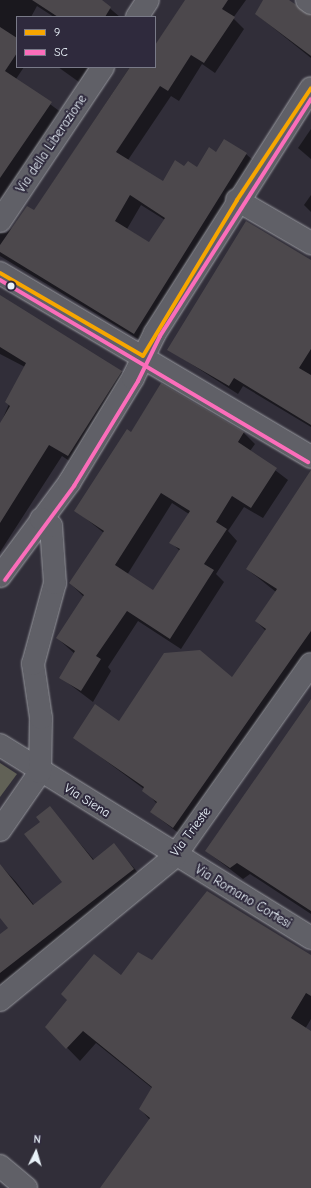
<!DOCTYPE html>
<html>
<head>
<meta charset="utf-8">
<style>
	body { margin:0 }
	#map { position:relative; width:311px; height:1188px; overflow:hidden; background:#312e39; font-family:"Comic Neue",sans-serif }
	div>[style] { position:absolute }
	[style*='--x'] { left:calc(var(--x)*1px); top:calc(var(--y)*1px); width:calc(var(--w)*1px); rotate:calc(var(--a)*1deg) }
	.green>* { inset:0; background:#616156 }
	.shadow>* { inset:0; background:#0007 }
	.building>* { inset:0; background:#4c484c }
	.roads { filter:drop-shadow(0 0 1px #98999f) drop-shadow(0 0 1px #98999f) }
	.minor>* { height:22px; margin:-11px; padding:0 11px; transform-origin:11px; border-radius:11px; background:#606067 }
	.bus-1>* { height:4px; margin:-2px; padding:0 2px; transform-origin:2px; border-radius:2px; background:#f7a600 }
	.bus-2>* { height:4px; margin:-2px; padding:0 2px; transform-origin:2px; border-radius:2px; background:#fb6dba }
	.dots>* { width:11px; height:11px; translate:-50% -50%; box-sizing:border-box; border:2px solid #2f2a3d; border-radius:50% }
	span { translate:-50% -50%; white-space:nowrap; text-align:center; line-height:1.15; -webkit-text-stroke:4px #2f2a3d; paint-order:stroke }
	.street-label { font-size:13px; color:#e8f1f8 }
	.legend { position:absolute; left:16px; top:16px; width:140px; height:52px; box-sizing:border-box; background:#2f2a3d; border:1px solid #797a88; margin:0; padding:5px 7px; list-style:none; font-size:12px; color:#e8f1f8 }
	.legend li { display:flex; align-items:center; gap:8px; height:20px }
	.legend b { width:20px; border:1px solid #797a88 }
	.north { position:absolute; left:16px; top:1132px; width:40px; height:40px; -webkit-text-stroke:3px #2f2a3d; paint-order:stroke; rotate:5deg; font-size:11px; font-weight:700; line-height:16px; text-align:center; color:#e8f1f8 }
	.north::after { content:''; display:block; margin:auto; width:14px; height:18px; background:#e8f1f8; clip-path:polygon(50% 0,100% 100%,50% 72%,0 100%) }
</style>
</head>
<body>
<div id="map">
	<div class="green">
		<div style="clip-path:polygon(0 763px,17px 774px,0 797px)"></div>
	</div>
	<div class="shadow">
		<div style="clip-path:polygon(0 0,100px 0,120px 17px,54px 17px,37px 6px,31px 17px,17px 17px,17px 67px,24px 67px,16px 79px,62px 113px,0 204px)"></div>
		<div style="clip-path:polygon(evenodd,186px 0,246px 0,233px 18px,244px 29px,215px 73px,202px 64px,179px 101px,171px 96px,128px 160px,163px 182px,185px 167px,197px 168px,217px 153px,246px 154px,257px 164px,145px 343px,0 256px,0 233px,6px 233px,34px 211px,130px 67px,155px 67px,155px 46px,186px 0,141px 205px,165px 220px,150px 243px,127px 229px,141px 205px)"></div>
		<div style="clip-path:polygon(265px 0,284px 0,311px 18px,311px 58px,256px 14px)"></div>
		<div style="clip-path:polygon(58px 67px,88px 67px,79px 82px)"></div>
		<div style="clip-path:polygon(311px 129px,311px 159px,298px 148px)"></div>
		<div style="clip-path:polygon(311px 195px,311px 212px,304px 205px)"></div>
		<div style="clip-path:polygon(311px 261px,311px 427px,243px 386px,238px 394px,168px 349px)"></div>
		<div style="clip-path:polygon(0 296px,122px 372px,134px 384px,80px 468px,62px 456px,0 552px,0 425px,25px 367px,0 354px)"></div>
		<div style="clip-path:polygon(evenodd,161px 384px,244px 433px,255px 444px,250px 451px,288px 480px,263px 518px,244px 507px,228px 531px,237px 541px,216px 574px,224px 582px,181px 649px,138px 621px,108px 667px,111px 671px,93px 702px,60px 677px,75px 654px,57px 638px,84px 597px,70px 583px,104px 533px,75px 510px,131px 433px,161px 384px,172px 503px,189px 514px,171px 542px,180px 551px,153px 592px,127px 575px,172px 503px)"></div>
		<div style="clip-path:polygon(311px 474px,311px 657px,185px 838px,151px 812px,157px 804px,144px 789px,75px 738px,232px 679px,266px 631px,256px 621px,276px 592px,247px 569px)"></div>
		<div style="clip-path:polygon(311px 701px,311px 914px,250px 874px,243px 879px,206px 851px)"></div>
		<div style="clip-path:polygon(50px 808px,94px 860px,114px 845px,147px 883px,0 998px,0 935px,9px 928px,0 917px,0 871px,3px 868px,16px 882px,34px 905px,64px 882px,41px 822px)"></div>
		<div style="clip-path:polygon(311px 957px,311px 1019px,305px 1029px,311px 1032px,311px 1188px,107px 1188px,150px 1120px,140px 1109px,152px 1088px,96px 1043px,80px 1061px,46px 1026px,121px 977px,152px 961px)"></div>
	</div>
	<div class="building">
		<div style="clip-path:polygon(32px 0,102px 0,111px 7px,105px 17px,58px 17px)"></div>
		<div style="clip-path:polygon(evenodd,185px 0,228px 0,222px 9px,235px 17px,204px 63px,191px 55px,168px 91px,160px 86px,116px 152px,163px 181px,175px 160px,184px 166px,188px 161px,197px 167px,209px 147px,216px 152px,224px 139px,247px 153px,134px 334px,0 252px,0 245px,27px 206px,34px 210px,130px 67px,155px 67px,155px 45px,185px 0,130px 195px,165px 218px,149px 242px,115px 221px,130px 195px)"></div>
		<div style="clip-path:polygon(263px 0,289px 0,311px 15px,311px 56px,255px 14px)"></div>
		<div style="clip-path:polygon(0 27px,17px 38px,17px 53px,5px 71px,52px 102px,0 178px)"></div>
		<div style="clip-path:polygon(246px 221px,311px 260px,311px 349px,299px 368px,311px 375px,311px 425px,234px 378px,229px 386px,167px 350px)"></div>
		<div style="clip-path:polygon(0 295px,122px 371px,68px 456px,49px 445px,0 523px,0 423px,10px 406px,5px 402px,26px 363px,0 347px)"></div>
		<div style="clip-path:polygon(evenodd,161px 383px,244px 432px,238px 442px,277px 468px,251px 508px,232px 496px,216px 522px,227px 529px,204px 564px,214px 570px,170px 639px,127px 611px,96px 656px,101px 659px,81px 691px,59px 678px,75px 651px,56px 638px,84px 595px,69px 583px,104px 531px,74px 511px,127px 429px,131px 432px,161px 383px,161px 493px,190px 511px,169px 543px,180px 549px,153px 590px,115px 565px,161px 493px)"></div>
		<div style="clip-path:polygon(311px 470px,311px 631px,173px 828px,150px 812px,157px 802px,142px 791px,144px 787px,73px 738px,95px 704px,119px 721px,164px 653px,200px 650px,232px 677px,266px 629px,255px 621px,277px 589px,246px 569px)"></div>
		<div style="clip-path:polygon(311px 699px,311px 911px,237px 863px,230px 868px,205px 851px)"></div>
		<div style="clip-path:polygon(50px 806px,93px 860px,114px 843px,134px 869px,0 973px,0 934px,8px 928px,0 918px,0 864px,33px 905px,62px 882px,24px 834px,40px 822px,36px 817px)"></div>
		<div style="clip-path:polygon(207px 891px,311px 955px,311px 996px,306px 993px,291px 1018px,311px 1031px,311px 1188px,100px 1188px,150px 1118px,139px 1109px,152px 1087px,83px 1031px,66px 1049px,45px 1027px,67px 1000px,61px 994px,94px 954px,121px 975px,138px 952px,152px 960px)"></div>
	</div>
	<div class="roads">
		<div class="minor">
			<div style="--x:307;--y:0;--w:5;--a:37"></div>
			<div style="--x:137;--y:17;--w:20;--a:-57"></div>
			<div style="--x:237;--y:200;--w:86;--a:30.2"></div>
			<div style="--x:0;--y:221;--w:185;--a:-56.2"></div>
			<div style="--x:0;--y:273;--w:361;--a:30.6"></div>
			<div style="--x:0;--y:576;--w:116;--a:-53.4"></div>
			<div style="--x:69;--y:483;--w:123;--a:-58.6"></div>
			<div style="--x:133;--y:378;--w:50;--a:-63.9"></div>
			<div style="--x:155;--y:333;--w:290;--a:-57.5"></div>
			<div style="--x:0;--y:745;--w:366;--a:31.8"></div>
			<div style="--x:0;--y:830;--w:70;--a:-55.4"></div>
			<div style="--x:40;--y:772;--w:54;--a:-88.9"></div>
			<div style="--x:41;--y:718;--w:55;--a:-98.4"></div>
			<div style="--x:33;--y:664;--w:84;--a:-74.8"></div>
			<div style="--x:55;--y:583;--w:57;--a:-94"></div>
			<div style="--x:51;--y:526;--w:12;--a:-145"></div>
			<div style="--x:0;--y:1000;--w:227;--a:-39.4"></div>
			<div style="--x:175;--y:856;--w:235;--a:-54.7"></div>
			<div style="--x:0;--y:1166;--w:34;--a:40"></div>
		</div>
	</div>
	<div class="bus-1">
		<div style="--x:0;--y:273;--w:165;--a:30.1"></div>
		<div style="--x:143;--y:356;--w:182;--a:-58.9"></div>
		<div style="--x:237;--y:200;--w:134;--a:-56.5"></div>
	</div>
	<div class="bus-2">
		<div style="--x:0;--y:280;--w:358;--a:30.6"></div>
		<div style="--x:5;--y:580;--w:117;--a:-53.7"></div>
		<div style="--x:74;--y:486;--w:123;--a:-58.6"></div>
		<div style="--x:138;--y:381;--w:50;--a:-63.9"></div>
		<div style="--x:160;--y:336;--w:281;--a:-57.5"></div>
	</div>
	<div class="dots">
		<div style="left:11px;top:286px;background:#e8f1f8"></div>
	</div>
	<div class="street-label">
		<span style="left:52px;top:144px;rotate:-56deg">Via della Liberazione</span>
		<span style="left:87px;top:801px;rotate:32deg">Via Siena</span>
		<span style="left:191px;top:832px;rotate:-53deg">Via Trieste</span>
		<span style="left:243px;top:897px;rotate:31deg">Via Romano Cortesi</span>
	</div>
	<ul class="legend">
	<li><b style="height:5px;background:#f7a600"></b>9</li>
	<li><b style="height:5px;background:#fb6dba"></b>SC</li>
	</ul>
	<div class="north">N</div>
</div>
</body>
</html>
